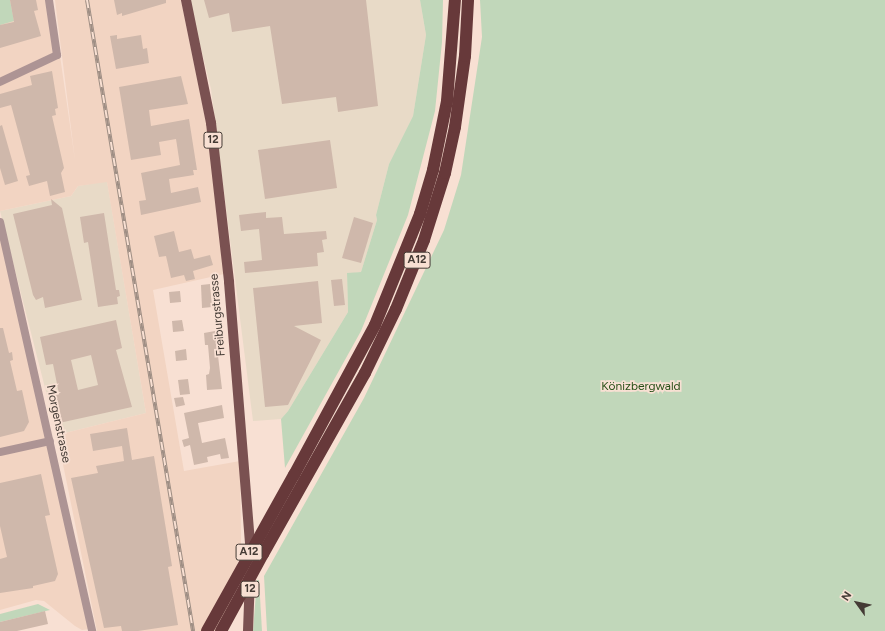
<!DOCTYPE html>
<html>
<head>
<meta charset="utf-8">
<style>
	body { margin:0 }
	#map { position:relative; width:885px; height:631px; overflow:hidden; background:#f8e0d3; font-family:Figtree,sans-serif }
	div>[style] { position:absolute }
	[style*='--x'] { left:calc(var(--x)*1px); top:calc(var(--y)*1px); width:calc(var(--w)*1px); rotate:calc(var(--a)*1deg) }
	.commercial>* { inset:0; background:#e8dac7 }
	.built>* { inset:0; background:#f2d4c2 }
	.green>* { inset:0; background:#c1d7ba }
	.building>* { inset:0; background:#cfb8ab }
	.minor>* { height:8px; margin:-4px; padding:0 4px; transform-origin:4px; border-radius:4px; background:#ad9494 }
	.primary>* { height:10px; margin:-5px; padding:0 5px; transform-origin:5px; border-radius:5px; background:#7a5151 }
	.motorway>* { height:12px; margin:-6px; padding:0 6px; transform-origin:6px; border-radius:6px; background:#67393a }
	.rail>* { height:4px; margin-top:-2px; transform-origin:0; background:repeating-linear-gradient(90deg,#f8e0d3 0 8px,#9e8e84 0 16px); box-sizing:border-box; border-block:1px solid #9e8e84 }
	.motorway-bridge>* { height:12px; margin:-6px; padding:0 6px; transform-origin:6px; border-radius:6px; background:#67393a }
	span { translate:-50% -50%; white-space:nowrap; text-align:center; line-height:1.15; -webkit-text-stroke:3.5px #f8e0d3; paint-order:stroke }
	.shield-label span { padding:1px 3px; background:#f8e0d3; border:1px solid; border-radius:3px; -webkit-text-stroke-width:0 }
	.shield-label { font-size:11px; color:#443b35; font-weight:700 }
	.street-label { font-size:12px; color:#443b35 }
	.park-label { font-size:12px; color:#274f17 }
	.north { position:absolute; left:837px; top:583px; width:40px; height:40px; -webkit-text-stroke:3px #f8e0d3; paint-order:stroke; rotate:303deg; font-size:11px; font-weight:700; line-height:16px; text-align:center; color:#443b35 }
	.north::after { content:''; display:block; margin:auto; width:14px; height:18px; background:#443b35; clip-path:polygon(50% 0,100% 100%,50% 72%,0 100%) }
</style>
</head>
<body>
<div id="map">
	<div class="commercial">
		<div style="clip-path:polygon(189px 0,420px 0,426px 35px,413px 116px,389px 164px,376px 215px,377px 220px,361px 272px,347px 274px,348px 312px,288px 411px,281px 419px,253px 421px,211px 89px)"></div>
		<div style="clip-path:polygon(107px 181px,146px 413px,57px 435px,0 211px,71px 196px,78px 186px)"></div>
	</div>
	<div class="built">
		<div style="clip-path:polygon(0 0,52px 0,75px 160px,55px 0,181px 0,208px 132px,224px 274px,153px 290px,184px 471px,240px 461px,241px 543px,226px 631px,97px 631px,57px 435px,146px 413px,107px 182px,78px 186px,71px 196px,0 211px)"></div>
		<div style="clip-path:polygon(0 233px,90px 629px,82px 630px,75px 626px,44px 601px,36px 600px,0 610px)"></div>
	</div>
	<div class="green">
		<div style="clip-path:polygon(0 0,10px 0,14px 21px,0 25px)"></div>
		<div style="clip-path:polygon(420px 0,443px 0,442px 42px,435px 111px,408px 215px,361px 331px,285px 468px,281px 419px,288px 411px,348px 312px,347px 273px,361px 272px,377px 220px,376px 215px,389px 164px,413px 116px,426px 35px)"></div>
		<div style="clip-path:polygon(480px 0,885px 0,885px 631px,267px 631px,264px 576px,364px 398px,444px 230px,461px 175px,482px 37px)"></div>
		<div style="clip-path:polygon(257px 580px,259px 580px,262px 631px,253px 631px)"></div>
		<div style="clip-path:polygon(38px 604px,50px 610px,0 622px,0 614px)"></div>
	</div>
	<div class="building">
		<div style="clip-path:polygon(10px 0,36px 0,38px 10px,34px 11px,41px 36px,0 48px,0 25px,14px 22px)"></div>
		<div style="clip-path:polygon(114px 0,166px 0,166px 3px,122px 16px,122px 13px,117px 15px)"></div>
		<div style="clip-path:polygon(204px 0,366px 0,378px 106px,338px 112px,336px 97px,282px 104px,270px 26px,232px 32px,229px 13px,209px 18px)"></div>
		<div style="clip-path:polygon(117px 35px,117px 39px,141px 35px,143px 49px,147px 48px,149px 63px,116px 69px,110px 36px)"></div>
		<div style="clip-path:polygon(52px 71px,58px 108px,55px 109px,56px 115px,52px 116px,64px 168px,61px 173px,65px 192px,50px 196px,47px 181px,29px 186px,26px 176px,30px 175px,11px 105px,0 108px,0 94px,32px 85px,30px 76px)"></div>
		<div style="clip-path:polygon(181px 76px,188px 104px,149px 110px,151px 126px,189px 119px,197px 170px,193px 170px,194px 175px,169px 179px,171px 193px,198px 187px,201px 202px,141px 215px,139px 201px,146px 200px,141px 173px,180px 165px,176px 139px,159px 142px,161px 155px,131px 160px,119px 87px)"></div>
		<div style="clip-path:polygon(2px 125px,18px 181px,5px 185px,0 168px,0 126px)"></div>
		<div style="clip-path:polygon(330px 140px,337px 188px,265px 199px,258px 150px)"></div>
		<div style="clip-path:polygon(51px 199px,62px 208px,82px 300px,45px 308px,43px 297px,36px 300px,33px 295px,13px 214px,52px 205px)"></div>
		<div style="clip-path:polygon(266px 212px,266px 218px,282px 217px,284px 234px,326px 231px,327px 239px,322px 240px,324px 252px,317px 253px,318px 266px,245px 273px,244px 262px,262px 260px,259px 229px,241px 231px,239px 215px)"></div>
		<div style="clip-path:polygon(104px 213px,116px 290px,119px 290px,120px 296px,117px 297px,118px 304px,98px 307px,88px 242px,84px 243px,80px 217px)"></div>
		<div style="clip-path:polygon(354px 217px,373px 223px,361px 263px,342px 258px)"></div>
		<div style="clip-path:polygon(174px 231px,179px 252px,191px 249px,194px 259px,210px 255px,213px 265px,193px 271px,195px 279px,186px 281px,184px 275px,171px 278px,166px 256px,159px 257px,154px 236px)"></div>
		<div style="clip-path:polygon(342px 279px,345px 305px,334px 306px,331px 280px)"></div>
		<div style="clip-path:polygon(318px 281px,322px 323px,294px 326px,321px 340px,288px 405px,265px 407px,253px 288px)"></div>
		<div style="clip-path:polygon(210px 284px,212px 307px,202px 308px,201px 285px)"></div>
		<div style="clip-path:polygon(180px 291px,181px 302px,170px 303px,169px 292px)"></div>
		<div style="clip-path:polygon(evenodd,116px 320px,122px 348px,116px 350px,132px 407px,59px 423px,53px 395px,59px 394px,53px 364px,46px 365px,40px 337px,116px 320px,91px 355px,98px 385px,78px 390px,71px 360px,91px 355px)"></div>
		<div style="clip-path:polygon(182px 320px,184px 331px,173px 332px,172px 321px)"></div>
		<div style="clip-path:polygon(0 328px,3px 328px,9px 353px,12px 352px,13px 360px,10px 361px,17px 391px,22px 390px,29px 422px,24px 431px,0 437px)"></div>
		<div style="clip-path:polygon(215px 331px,222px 389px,207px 390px,206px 375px,209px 374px,210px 368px,208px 345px,205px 345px,204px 333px)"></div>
		<div style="clip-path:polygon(186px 349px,187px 360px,176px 361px,175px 351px)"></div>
		<div style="clip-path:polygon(188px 379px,190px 394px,180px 395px,178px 380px)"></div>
		<div style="clip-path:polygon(183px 397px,185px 405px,176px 407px,174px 398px)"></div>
		<div style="clip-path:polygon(222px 405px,224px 418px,198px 423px,202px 443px,225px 438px,229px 458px,221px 459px,220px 454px,207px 457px,208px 462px,194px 465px,190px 445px,184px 447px,182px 440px,189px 438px,184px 413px)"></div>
		<div style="clip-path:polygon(127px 428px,132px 460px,154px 456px,172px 566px,168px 567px,178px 625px,138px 631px,122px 631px,121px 626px,104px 628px,71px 478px,98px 473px,96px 466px,124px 461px,122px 446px,93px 451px,90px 434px)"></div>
		<div style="clip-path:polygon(41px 474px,50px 515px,45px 516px,58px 574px,55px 581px,33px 586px,33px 588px,0 593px,0 559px,7px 557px,0 526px,0 483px)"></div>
		<div style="clip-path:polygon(45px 611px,48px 624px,17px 631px,0 631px,0 622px)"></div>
	</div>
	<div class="minor">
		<div style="--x:0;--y:82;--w:63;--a:-25.3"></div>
		<div style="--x:57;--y:55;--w:56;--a:-98.3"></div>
		<div style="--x:0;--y:222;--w:419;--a:77.3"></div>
		<div style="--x:0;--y:452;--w:51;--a:-12.4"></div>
	</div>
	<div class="primary">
		<div style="--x:186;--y:0;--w:126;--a:78.5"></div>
		<div style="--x:211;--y:123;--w:160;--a:83.5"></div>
		<div style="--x:229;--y:282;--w:272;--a:85.4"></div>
		<div style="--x:248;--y:631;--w:54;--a:-87.9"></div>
	</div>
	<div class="motorway">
		<div style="--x:294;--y:475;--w:170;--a:-61.6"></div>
		<div style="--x:375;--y:325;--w:120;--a:-67.9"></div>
		<div style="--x:420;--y:214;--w:46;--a:-73.5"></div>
		<div style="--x:433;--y:170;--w:70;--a:-78.5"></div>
		<div style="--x:447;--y:101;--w:101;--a:-85.5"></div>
		<div style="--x:263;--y:554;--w:208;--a:-60.6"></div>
		<div style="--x:365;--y:373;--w:71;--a:-64.2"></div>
		<div style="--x:396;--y:309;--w:74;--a:-67.9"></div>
		<div style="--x:424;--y:240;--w:70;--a:-72.6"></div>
		<div style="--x:445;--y:173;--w:47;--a:-77.7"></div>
		<div style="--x:455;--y:127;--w:72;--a:-82"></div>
		<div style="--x:465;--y:56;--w:56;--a:-86.9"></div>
	</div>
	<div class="rail">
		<div style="--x:87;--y:0;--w:640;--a:80.46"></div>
	</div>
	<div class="motorway-bridge">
		<div style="--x:207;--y:631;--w:179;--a:-60.9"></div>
		<div style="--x:221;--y:631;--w:88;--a:-61.4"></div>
	</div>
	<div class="shield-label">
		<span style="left:213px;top:140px">12</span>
		<span style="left:417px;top:260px">A12</span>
		<span style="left:249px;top:552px">A12</span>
		<span style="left:250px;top:589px">12</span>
	</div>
	<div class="street-label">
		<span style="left:218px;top:315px;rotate:-95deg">Freiburgstrasse</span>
		<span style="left:58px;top:424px;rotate:78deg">Morgenstrasse</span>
	</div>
	<div class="park-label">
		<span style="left:641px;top:387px">Könizbergwald</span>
	</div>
	<div class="north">N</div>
</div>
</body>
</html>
